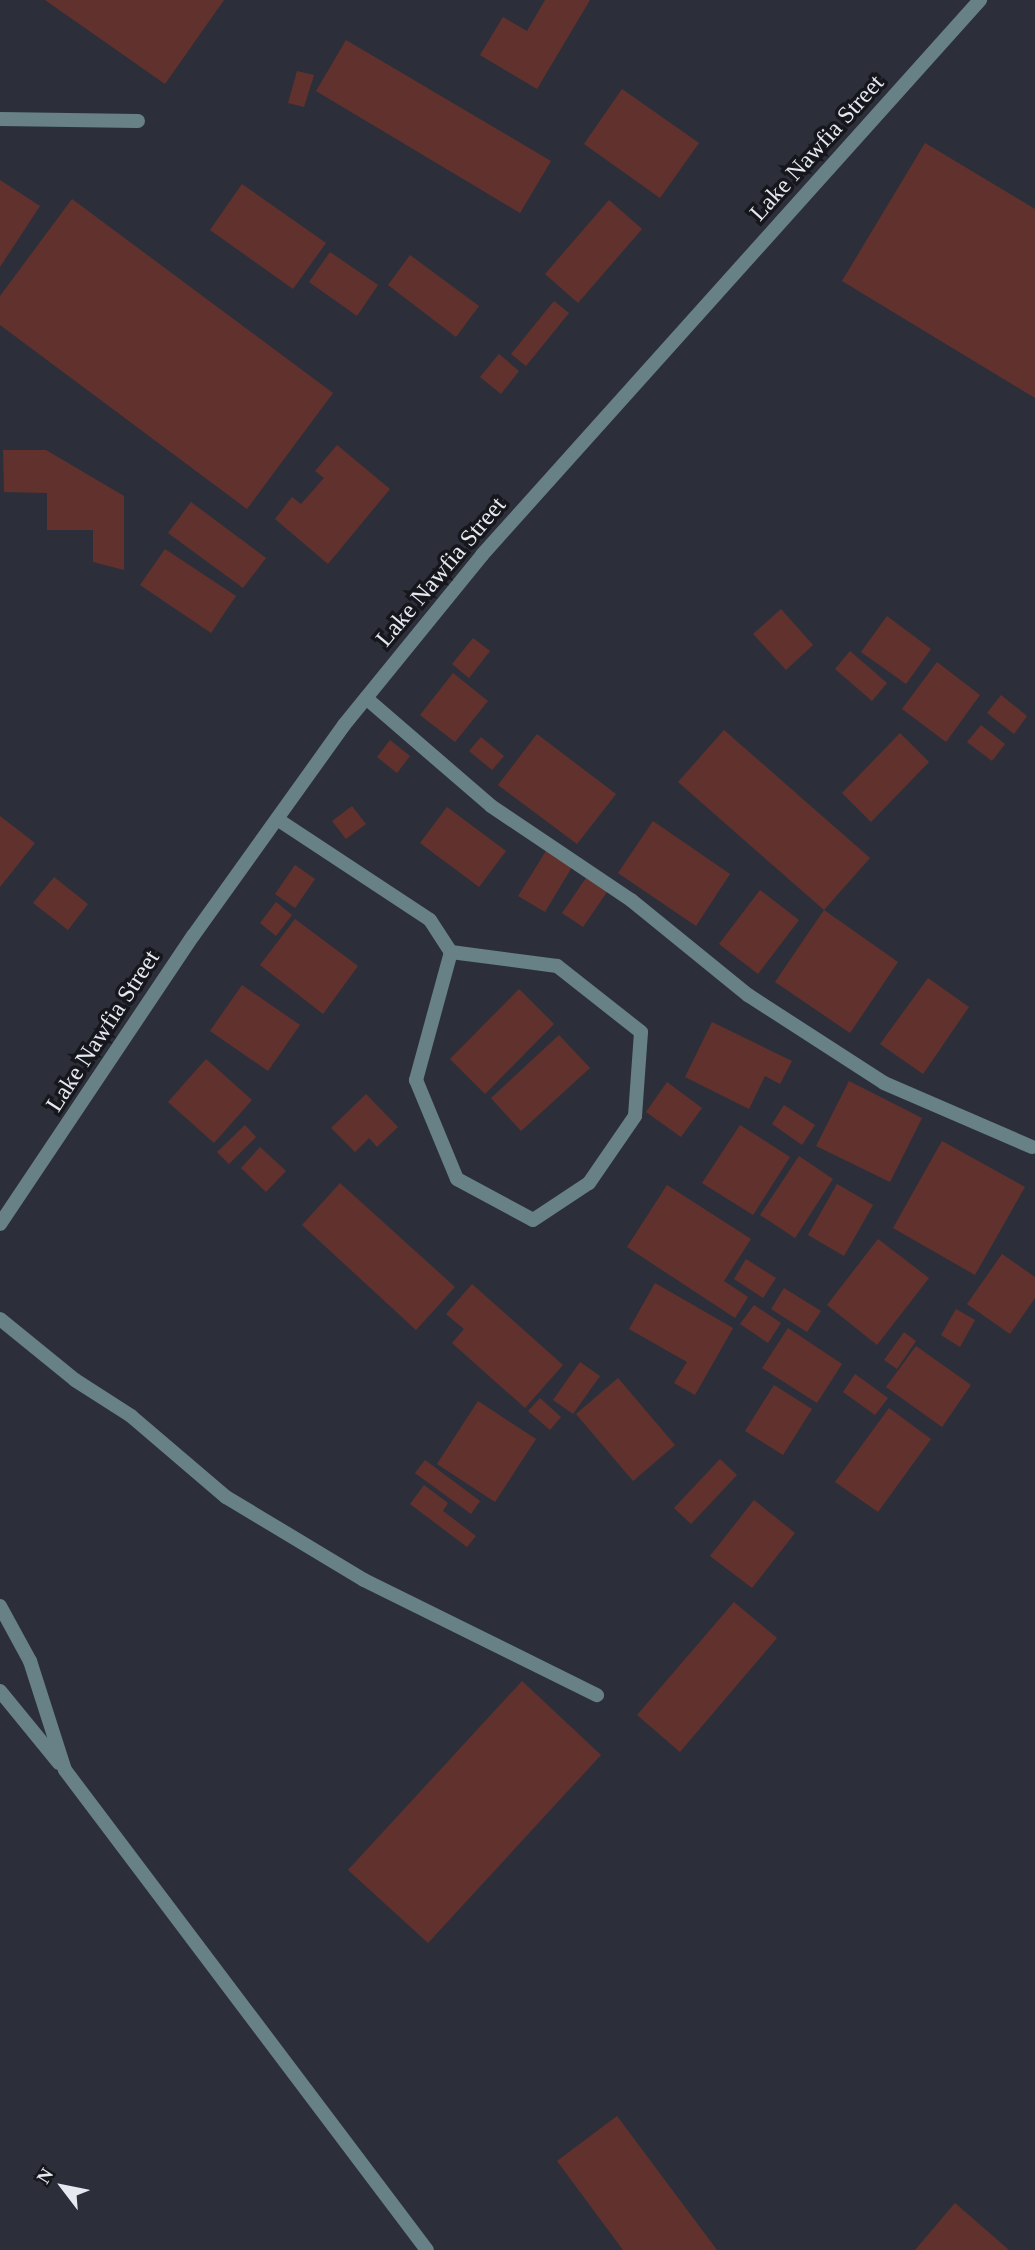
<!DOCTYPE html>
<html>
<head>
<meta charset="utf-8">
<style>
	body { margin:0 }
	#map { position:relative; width:1035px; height:2250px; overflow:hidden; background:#2c2f3a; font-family:"Times New Roman",serif }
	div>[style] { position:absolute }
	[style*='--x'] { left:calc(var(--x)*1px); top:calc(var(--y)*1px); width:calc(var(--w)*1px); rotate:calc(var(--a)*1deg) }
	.building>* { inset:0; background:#61322d }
	.service>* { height:14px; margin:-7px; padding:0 7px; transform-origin:7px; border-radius:7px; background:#678186 }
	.minor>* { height:14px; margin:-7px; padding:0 7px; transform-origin:7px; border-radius:7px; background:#678186 }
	span { translate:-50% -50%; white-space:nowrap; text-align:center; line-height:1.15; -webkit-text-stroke:7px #16171c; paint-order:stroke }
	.street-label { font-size:24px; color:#e7e9f1 }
	.north { position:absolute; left:28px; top:2152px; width:70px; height:70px; -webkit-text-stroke:5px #16171c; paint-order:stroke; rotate:302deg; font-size:19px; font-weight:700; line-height:28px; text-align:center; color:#e7e9f1 }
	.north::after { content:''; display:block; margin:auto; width:24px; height:32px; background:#e7e9f1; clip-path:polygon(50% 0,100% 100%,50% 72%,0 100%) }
</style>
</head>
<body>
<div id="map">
	<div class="building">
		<div style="clip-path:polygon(45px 0,224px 0,165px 84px)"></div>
		<div style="clip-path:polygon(545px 0,590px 0,537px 89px,480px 55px,503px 17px,527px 31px)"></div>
		<div style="clip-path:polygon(346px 40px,551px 161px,520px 213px,316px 91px)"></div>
		<div style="clip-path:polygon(297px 71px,314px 75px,304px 107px,288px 103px)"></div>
		<div style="clip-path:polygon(622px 89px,699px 143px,660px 198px,584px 144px)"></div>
		<div style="clip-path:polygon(925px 143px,1035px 209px,1035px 398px,842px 281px)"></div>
		<div style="clip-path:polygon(0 180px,40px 206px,0 267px)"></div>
		<div style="clip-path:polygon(242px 184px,326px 243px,293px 289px,210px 230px)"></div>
		<div style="clip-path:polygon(72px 199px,333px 393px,247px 509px,0 325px,0 296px)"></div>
		<div style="clip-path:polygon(609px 200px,642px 229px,578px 303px,545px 274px)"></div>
		<div style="clip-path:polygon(330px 252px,378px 285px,357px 316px,309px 282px)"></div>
		<div style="clip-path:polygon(410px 255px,479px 306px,456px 337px,388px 285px)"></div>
		<div style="clip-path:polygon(554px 301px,569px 313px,526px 366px,511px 354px)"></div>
		<div style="clip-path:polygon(499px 354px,519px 371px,501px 394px,480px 377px)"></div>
		<div style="clip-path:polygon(337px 445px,390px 489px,328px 564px,275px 519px,292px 497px,301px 504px,324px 478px,315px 471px)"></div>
		<div style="clip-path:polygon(3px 450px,46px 450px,124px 496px,124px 570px,93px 562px,93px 530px,47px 530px,47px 493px,4px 492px)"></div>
		<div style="clip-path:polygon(191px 502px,266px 558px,243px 588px,168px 533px)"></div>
		<div style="clip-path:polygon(165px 549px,236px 596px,211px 633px,140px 585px)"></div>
		<div style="clip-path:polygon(781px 609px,813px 645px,786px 670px,753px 634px)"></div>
		<div style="clip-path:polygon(887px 616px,931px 649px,906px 684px,861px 652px)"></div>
		<div style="clip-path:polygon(473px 638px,490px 651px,469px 678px,452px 664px)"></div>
		<div style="clip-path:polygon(850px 651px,887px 683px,872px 701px,835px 669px)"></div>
		<div style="clip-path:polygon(937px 662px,980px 695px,946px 742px,902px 709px)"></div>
		<div style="clip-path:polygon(453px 673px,488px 701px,455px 742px,420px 715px)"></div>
		<div style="clip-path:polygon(1001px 695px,1027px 716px,1014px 734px,987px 713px)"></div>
		<div style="clip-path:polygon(981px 725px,1005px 744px,992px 761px,967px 742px)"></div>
		<div style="clip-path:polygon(724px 730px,870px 858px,824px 910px,678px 782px)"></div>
		<div style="clip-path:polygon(900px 733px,929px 762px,871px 822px,842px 793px)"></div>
		<div style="clip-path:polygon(537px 734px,616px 794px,577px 844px,498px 785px)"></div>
		<div style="clip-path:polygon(481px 737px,504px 756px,492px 770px,469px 751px)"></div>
		<div style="clip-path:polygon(390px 740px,410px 756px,397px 773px,377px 757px)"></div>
		<div style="clip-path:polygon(352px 806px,366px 824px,346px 839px,332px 821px)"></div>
		<div style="clip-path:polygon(447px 807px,506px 851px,479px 887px,420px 843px)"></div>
		<div style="clip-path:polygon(0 816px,35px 843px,0 887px)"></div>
		<div style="clip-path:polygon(653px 821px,730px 874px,696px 926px,618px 873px)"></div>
		<div style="clip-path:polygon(546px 851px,572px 867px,545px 912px,518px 896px)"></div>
		<div style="clip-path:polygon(295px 865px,315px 879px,295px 908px,275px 894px)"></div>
		<div style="clip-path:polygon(54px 877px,88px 904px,68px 930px,33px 903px)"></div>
		<div style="clip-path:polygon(586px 878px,607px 892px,583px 927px,562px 913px)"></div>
		<div style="clip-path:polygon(760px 890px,799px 920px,758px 974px,719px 944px)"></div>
		<div style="clip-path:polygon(276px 902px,292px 915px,276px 936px,260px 923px)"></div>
		<div style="clip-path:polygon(824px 910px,898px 962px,850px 1033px,775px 982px)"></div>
		<div style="clip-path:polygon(295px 919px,358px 966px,323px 1014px,260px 965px)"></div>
		<div style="clip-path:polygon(928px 978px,969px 1007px,923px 1074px,880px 1044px)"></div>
		<div style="clip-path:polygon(242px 985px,300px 1025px,268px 1071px,210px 1031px)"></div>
		<div style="clip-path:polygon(519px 989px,554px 1024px,485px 1094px,450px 1059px)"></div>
		<div style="clip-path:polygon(712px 1022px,792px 1061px,780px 1084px,765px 1076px,749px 1109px,685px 1077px)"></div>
		<div style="clip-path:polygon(559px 1035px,590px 1068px,521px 1131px,491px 1098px)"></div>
		<div style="clip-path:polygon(206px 1059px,252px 1100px,214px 1143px,168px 1102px)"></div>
		<div style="clip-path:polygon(849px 1081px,922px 1118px,890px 1182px,816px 1146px)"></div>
		<div style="clip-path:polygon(667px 1082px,702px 1108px,681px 1137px,646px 1112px)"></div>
		<div style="clip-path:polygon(366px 1094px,398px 1127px,377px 1147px,369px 1138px,355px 1152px,331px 1128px)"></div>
		<div style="clip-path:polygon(784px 1105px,815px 1125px,802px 1145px,772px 1124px)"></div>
		<div style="clip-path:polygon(245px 1125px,256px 1137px,229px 1164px,217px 1152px)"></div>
		<div style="clip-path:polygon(740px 1125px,790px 1157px,753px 1215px,702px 1183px)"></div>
		<div style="clip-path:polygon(942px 1141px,1025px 1187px,975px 1275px,893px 1228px)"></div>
		<div style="clip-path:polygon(260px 1147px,286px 1171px,266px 1192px,241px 1168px)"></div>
		<div style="clip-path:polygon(799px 1156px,833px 1179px,795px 1238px,760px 1215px)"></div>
		<div style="clip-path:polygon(340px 1183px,455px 1287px,416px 1330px,302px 1225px)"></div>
		<div style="clip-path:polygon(837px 1184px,873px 1205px,844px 1256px,808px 1235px)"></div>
		<div style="clip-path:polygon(667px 1185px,751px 1239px,724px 1281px,748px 1297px,735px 1318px,627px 1247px)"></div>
		<div style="clip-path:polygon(878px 1239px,929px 1278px,877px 1345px,827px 1305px)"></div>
		<div style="clip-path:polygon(1002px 1254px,1035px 1277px,1035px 1298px,1010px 1334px,967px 1304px)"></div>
		<div style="clip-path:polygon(746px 1259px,776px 1278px,763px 1298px,734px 1279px)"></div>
		<div style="clip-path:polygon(655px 1283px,733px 1328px,695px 1395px,674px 1383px,687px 1362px,629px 1329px)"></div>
		<div style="clip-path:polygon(472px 1284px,563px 1365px,525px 1408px,452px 1343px,464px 1329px,446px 1314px)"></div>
		<div style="clip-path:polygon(784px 1288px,821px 1311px,807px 1332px,771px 1309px)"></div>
		<div style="clip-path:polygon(754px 1305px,781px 1323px,768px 1343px,740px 1324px)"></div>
		<div style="clip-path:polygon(956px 1309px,975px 1320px,960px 1347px,941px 1335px)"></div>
		<div style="clip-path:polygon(788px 1328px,842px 1364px,817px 1403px,762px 1368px)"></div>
		<div style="clip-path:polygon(904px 1332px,916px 1341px,897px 1369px,884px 1360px)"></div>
		<div style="clip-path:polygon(916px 1346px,971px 1385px,942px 1427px,886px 1387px)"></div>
		<div style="clip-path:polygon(580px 1362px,600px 1376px,573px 1414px,553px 1400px)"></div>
		<div style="clip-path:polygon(855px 1374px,888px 1398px,875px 1415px,843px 1392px)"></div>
		<div style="clip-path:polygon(618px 1378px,675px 1445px,633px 1481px,576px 1414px)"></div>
		<div style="clip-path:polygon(774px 1385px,812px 1409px,783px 1455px,745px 1431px)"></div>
		<div style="clip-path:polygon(540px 1398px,561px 1417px,550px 1430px,528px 1411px)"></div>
		<div style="clip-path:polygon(478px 1401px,536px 1439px,495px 1502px,437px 1464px)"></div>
		<div style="clip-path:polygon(889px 1408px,931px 1439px,878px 1512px,835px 1482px)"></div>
		<div style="clip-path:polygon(720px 1459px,737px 1475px,691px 1524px,674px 1508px)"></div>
		<div style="clip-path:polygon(425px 1460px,480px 1501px,471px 1514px,415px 1473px)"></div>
		<div style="clip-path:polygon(424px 1485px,448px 1503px,443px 1511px,476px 1536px,467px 1547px,410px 1504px)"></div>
		<div style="clip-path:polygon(754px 1500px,795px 1533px,752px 1588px,710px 1556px)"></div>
		<div style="clip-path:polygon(734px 1602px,777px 1638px,680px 1752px,637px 1715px)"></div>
		<div style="clip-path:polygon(522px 1681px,601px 1755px,428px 1943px,348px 1870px)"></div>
		<div style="clip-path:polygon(617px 2116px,717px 2250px,623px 2250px,557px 2161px)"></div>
		<div style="clip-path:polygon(955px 2203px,1009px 2250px,915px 2250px)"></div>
	</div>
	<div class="service">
		<div style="--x:277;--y:819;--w:183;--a:33.4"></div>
		<div style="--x:430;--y:920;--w:38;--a:57"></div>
		<div style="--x:451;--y:952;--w:133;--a:105.3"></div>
		<div style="--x:416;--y:1080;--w:107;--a:67.5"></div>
		<div style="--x:457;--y:1179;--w:86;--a:28.3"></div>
		<div style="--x:533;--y:1220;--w:67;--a:-33.5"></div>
		<div style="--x:589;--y:1183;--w:81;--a:-55.5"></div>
		<div style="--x:635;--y:1116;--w:84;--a:-85.9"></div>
		<div style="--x:641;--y:1032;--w:107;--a:-141.8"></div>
		<div style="--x:557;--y:966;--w:107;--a:-172.5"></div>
		<div style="--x:0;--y:1319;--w:97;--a:39.1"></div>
		<div style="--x:75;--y:1380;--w:67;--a:32.7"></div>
		<div style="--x:131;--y:1416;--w:125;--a:40.5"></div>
		<div style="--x:226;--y:1497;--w:161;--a:31"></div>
		<div style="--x:364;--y:1580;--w:260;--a:26.3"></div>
	</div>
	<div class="minor">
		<div style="--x:0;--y:119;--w:138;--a:0.8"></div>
		<div style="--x:366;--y:698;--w:165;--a:40.8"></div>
		<div style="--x:491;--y:806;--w:169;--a:33.9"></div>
		<div style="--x:631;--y:900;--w:151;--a:39.1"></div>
		<div style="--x:748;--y:995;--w:162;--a:32.9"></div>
		<div style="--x:884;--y:1083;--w:161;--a:23.4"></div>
		<div style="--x:0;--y:1224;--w:347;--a:-56.2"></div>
		<div style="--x:193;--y:936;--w:259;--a:-54.4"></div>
		<div style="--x:344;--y:725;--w:219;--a:-50.9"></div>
		<div style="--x:482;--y:555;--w:746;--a:-48.1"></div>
		<div style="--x:0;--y:1606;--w:63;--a:61.4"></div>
		<div style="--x:30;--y:1661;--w:114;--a:72.2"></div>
		<div style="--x:65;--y:1770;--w:601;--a:52.98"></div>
		<div style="--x:0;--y:1691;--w:93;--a:50.7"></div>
	</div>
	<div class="street-label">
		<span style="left:817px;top:148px;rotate:-48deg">Lake Nawfia Street</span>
		<span style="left:441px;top:572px;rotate:-50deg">Lake Nawfia Street</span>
		<span style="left:103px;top:1031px;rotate:-57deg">Lake Nawfia Street</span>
	</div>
	<div class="north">N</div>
</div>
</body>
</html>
